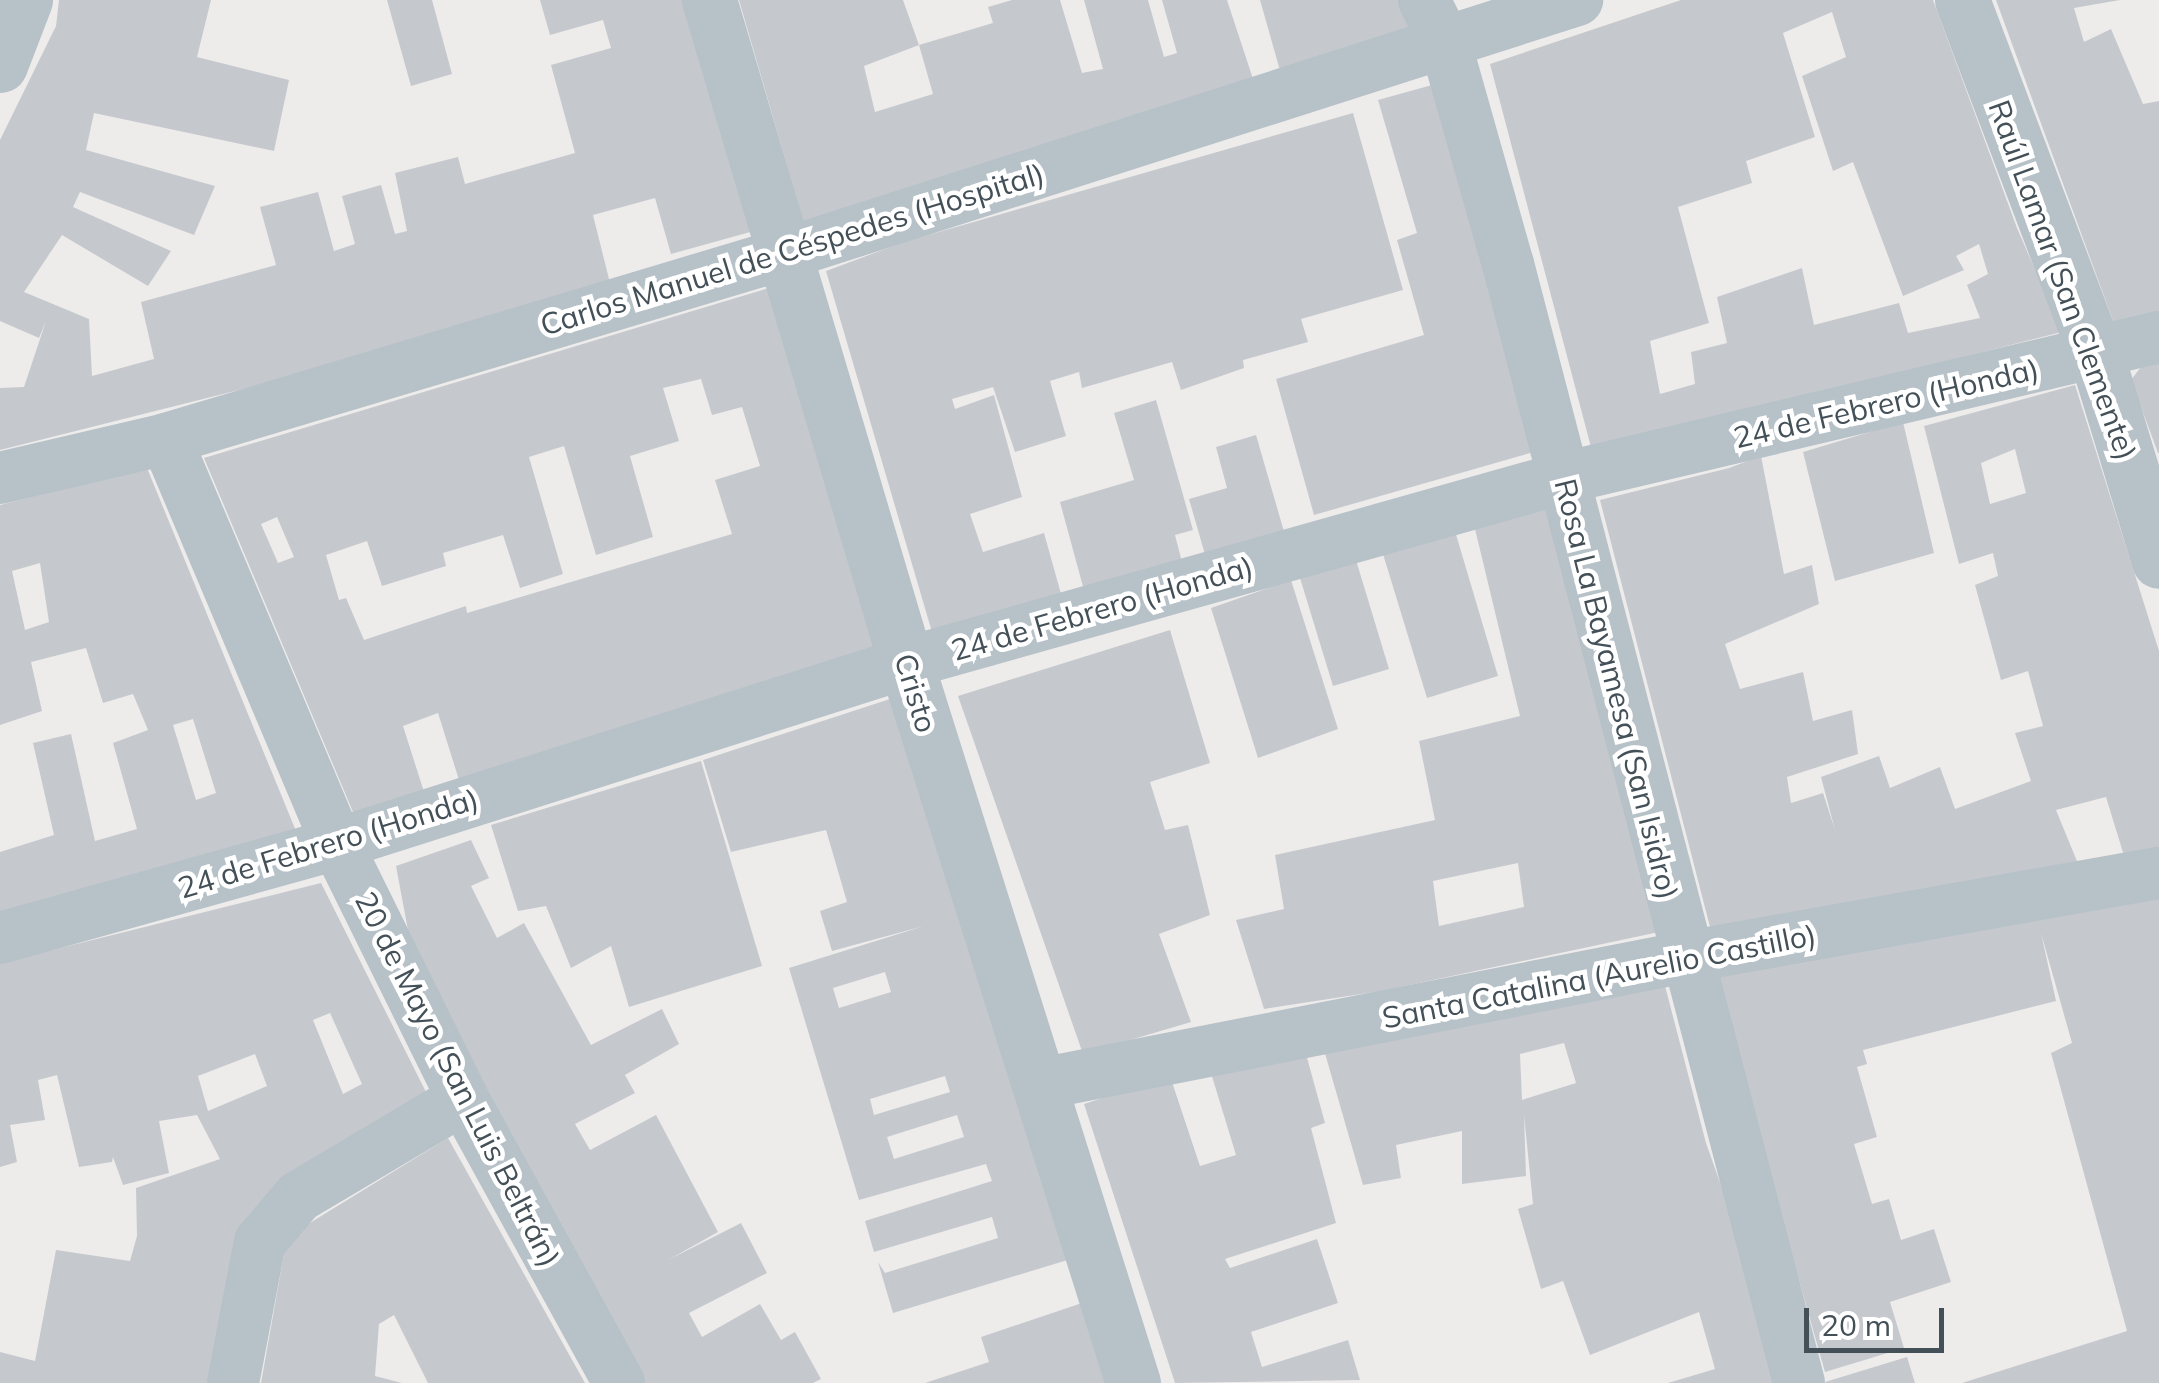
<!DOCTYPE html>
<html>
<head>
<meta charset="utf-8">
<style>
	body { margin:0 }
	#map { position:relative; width:2159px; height:1383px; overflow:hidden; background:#eeebeb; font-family:Mulish,sans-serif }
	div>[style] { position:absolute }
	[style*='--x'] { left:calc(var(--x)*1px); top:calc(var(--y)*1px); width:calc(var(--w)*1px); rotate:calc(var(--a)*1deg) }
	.building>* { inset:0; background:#c5c9ce }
	.minor>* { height:52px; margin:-26px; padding:0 26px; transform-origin:26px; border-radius:26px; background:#b7c1c8 }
	.tertiary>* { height:55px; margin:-27.5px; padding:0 27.5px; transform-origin:27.5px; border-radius:27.5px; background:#b7c1c8 }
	span { translate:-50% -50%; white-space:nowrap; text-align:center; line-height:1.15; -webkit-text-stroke:9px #fff; paint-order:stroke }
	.street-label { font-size:30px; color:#445058 }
	.scale { position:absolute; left:1804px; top:1308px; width:140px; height:45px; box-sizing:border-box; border:5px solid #445058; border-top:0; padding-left:12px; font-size:30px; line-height:35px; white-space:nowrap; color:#445058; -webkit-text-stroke:8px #fff; paint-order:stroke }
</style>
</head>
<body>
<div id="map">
	<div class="building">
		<div style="clip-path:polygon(59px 0,211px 0,197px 57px,289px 80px,274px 151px,94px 113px,86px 150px,215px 186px,194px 235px,80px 192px,73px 207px,171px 251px,148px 286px,62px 235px,24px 292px,89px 319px,92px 376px,154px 359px,141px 302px,276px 265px,260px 207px,318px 192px,334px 251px,355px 244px,342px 196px,381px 185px,395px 234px,407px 231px,395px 173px,458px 157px,465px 184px,575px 153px,551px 65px,611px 48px,603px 20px,550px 35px,540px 0,693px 0,761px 229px,671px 254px,655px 198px,593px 215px,610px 283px,275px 381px,0 450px,0 388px,24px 387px,46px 321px,39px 338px,0 321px,0 140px,56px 26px)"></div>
		<div style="clip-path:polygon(387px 0,432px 0,452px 74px,411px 86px)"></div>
		<div style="clip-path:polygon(739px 0,903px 0,919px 45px,864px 66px,875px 112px,933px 94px,919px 45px,993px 23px,988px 7px,1012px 0,1060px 0,1082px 73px,1103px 69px,1084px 0,1148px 0,1164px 57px,1177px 53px,1162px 0,1227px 0,1255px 85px,804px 224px)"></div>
		<div style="clip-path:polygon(1260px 0,1406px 0,1420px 27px,1281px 74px)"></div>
		<div style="clip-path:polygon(evenodd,1681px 0,1933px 0,2017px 228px,2062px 332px,1592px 451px,1490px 64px,1681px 0,1832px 12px,1846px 57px,1802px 76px,1833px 171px,1853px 162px,1903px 296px,1964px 270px,1956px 256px,1979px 244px,1988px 274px,1967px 285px,1980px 318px,1908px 333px,1899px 303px,1814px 325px,1802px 268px,1717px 297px,1727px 343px,1691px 352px,1695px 384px,1660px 394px,1650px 341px,1709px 323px,1678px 207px,1752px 183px,1746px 161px,1815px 137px,1783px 33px,1832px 12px)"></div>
		<div style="clip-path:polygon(1996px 0,2120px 0,2074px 8px,2084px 42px,2111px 29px,2143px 104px,2159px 101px,2159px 316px,2116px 329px)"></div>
		<div style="clip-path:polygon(1432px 85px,1537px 451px,1314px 515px,1276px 379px,1424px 335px,1397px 240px,1417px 233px,1378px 100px)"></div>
		<div style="clip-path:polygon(1353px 113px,1403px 290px,1301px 319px,1308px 342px,1243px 360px,1244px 368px,1181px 390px,1172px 362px,1082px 388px,1079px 372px,1050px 381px,1066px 436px,1015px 452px,993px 387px,952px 399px,955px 409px,994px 395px,1022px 497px,970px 514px,983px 552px,1044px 533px,1063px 601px,934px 639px,826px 271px,904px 242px)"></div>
		<div style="clip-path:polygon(evenodd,769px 288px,879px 651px,459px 780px,438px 713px,403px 726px,425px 795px,353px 812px,204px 458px,769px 288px,701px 379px,712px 415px,742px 407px,760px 466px,715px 480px,732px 534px,467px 613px,466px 606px,364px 640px,346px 598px,339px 600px,326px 555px,367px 541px,382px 586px,446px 566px,443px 553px,503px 535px,520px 588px,563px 574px,529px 457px,564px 446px,596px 555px,653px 537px,630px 456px,679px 441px,663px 388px,701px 379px,769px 288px,277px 517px,294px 557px,278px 563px,261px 524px,277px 517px)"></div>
		<div style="clip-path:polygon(2159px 362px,2159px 453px,2158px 453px,2131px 380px,2141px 367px)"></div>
		<div style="clip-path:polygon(evenodd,2075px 385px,2159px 651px,2159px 852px,2125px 859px,2106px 797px,2056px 810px,2079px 866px,1710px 927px,1600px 500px,1729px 468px,1761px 456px,1784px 574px,1812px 565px,1819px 604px,1725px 644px,1740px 689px,1803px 672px,1813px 721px,1852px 710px,1858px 754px,1787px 777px,1791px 803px,1823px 793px,1835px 830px,1821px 777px,1879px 756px,1890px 788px,1940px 767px,1955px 809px,2031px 781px,2015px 733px,2043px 726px,2028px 671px,2001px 680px,1975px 585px,1998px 576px,1993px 553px,1959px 564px,1924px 426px,2075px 385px,2015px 449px,2026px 493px,1990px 504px,1981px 463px,2015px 449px)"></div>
		<div style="clip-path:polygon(1156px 400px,1193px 530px,1175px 535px,1183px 566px,1085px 594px,1060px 502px,1134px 480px,1114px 413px)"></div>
		<div style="clip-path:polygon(1903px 422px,1934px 553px,1835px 581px,1803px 452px)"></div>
		<div style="clip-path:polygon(1256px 435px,1285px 535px,1206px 558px,1189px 499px,1227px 488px,1216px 447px)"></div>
		<div style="clip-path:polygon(evenodd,147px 468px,296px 831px,0 916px,0 852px,54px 835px,33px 743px,71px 734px,95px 841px,137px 829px,113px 743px,148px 730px,133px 694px,103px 703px,86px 648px,31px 662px,42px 711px,0 725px,0 505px,147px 468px,40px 563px,49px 622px,25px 630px,12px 571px,40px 563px,147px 468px,193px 719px,216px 793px,196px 800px,173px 725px,193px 719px)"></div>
		<div style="clip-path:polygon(evenodd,1548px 506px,1659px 932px,1381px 991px,1264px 1009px,1236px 920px,1284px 909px,1275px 855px,1435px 820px,1419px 741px,1520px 716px,1475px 529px,1548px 506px,1518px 863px,1524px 907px,1439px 926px,1433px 881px,1518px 863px)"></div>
		<div style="clip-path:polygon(1455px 531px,1498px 676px,1427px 698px,1383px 554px)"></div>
		<div style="clip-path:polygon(1356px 560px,1389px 669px,1333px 686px,1300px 578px)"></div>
		<div style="clip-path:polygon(1291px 580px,1338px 729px,1258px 758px,1211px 608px)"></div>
		<div style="clip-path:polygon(1170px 630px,1210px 763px,1150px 782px,1165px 830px,1188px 825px,1210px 915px,1159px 934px,1191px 1022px,1083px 1054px,958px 696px)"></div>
		<div style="clip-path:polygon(evenodd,893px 698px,1071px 1259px,893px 1313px,878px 1262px,885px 1273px,998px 1238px,992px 1217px,874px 1252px,865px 1221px,992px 1181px,986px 1164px,859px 1200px,789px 968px,924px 926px,832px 951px,820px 911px,847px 902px,826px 830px,731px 852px,703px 760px,893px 698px,885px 972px,891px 992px,839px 1008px,833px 988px,885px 972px,893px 698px,945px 1076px,950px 1092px,874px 1115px,870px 1099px,945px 1076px,893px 698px,957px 1115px,964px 1137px,894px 1159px,887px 1137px,957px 1115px)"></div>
		<div style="clip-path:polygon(701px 761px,762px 966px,629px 1007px,611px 946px,571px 968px,546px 906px,518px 911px,491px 825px)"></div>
		<div style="clip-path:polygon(471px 840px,489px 878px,471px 886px,497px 938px,524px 923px,591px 1045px,662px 1009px,679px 1044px,625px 1075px,635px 1093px,575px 1124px,590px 1150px,656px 1115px,718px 1232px,668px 1260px,741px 1223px,767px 1273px,689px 1313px,702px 1337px,760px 1304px,781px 1340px,795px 1332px,821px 1379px,813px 1383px,639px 1383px,410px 941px,396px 866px)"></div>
		<div style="clip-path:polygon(evenodd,321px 883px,428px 1096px,301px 1173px,216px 1383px,0 1383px,0 1352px,35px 1361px,56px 1250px,130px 1261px,137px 1236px,136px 1188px,220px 1159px,197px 1115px,159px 1121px,169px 1173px,123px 1185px,113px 1157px,112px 1162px,79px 1167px,57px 1075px,38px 1080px,45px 1120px,10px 1125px,17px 1162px,0 1167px,0 963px,321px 883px,330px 1013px,362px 1084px,343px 1094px,313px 1020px,330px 1013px,321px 883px,255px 1054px,267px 1086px,208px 1111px,198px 1076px,255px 1054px)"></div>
		<div style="clip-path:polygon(2159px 890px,2159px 1383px,1962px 1383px,2127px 1331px,2051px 1053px,2072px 1043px,2041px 933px,2056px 1001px,1863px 1050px,1867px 1064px,1857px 1067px,1877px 1137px,1854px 1144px,1872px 1204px,1889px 1199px,1901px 1240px,1934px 1229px,1951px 1282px,1890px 1302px,1904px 1348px,1825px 1372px,1711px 969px)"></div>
		<div style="clip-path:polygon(evenodd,1664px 982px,1706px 1143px,1734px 1222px,1774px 1383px,1668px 1383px,1715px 1369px,1699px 1312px,1590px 1355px,1563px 1281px,1541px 1289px,1518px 1209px,1533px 1204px,1524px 1115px,1526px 1176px,1462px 1184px,1462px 1131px,1396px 1145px,1401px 1178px,1363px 1185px,1324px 1050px,1664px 982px,1564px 1043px,1576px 1083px,1522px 1100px,1520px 1054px,1564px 1043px)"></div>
		<div style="clip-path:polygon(1306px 1054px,1325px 1123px,1311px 1128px,1336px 1223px,1225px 1259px,1230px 1268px,1317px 1239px,1338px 1303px,1251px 1332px,1262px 1367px,1348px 1340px,1360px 1380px,1175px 1383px,1084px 1104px,1170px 1076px,1200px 1166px,1236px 1155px,1211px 1073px)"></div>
		<div style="clip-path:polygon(448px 1138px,585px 1383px,428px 1383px,394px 1315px,379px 1324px,375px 1376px,402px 1383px,261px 1383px,287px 1237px)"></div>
		<div style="clip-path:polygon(1085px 1302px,1112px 1383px,925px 1383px,989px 1362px,981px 1337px)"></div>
		<div style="clip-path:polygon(1907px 1357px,1915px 1383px,1826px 1383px,1825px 1382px)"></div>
	</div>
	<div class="minor">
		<div style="--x:1424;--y:0;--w:47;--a:63.4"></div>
		<div style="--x:1445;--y:42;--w:231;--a:74.2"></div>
		<div style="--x:1508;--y:264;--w:1156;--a:75.42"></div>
		<div style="--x:166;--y:439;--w:440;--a:67.1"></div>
		<div style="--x:337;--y:844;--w:284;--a:63.7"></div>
		<div style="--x:463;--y:1099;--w:324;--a:61.2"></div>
		<div style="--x:0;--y:478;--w:171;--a:-13.2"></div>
		<div style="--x:166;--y:439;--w:645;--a:-16.67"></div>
		<div style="--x:784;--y:254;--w:833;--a:-17.76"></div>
		<div style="--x:0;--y:938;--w:350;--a:-15.6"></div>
		<div style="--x:337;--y:844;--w:597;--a:-17.65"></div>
		<div style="--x:906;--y:663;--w:683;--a:-15.73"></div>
		<div style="--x:1563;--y:478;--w:612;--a:-13.31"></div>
		<div style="--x:1040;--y:1084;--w:658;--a:-11.12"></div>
		<div style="--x:1686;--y:957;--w:480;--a:-10.1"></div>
		<div style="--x:233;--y:1383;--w:144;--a:-79.2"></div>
		<div style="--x:260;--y:1242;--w:59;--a:-49.8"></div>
		<div style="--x:298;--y:1197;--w:192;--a:-30.7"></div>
	</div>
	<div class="tertiary">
		<div style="--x:709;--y:0;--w:692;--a:73.45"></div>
		<div style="--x:906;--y:663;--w:755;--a:72.5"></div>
		<div style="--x:1962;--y:0;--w:379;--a:69.3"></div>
		<div style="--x:2096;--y:354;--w:216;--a:73.1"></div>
		<div style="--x:0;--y:65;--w:70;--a:-69"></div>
	</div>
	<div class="street-label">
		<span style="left:792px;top:249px;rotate:-17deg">Carlos Manuel de Céspedes (Hospital)</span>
		<span style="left:2063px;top:280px;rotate:70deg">Raúl Lamar (San Clemente)</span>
		<span style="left:1886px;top:403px;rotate:-13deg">24 de Febrero (Honda)</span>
		<span style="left:1102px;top:608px;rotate:-16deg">24 de Febrero (Honda)</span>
		<span style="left:1617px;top:689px;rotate:76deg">Rosa La Bayamesa (San Isidro)</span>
		<span style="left:916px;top:693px;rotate:73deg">Cristo</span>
		<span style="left:328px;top:843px;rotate:-17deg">24 de Febrero (Honda)</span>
		<span style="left:1599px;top:976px;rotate:-11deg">Santa Catalina (Aurelio Castillo)</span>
		<span style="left:458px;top:1079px;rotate:63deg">20 de Mayo (San Luis Beltrán)</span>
	</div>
	<div class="scale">20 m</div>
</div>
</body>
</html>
